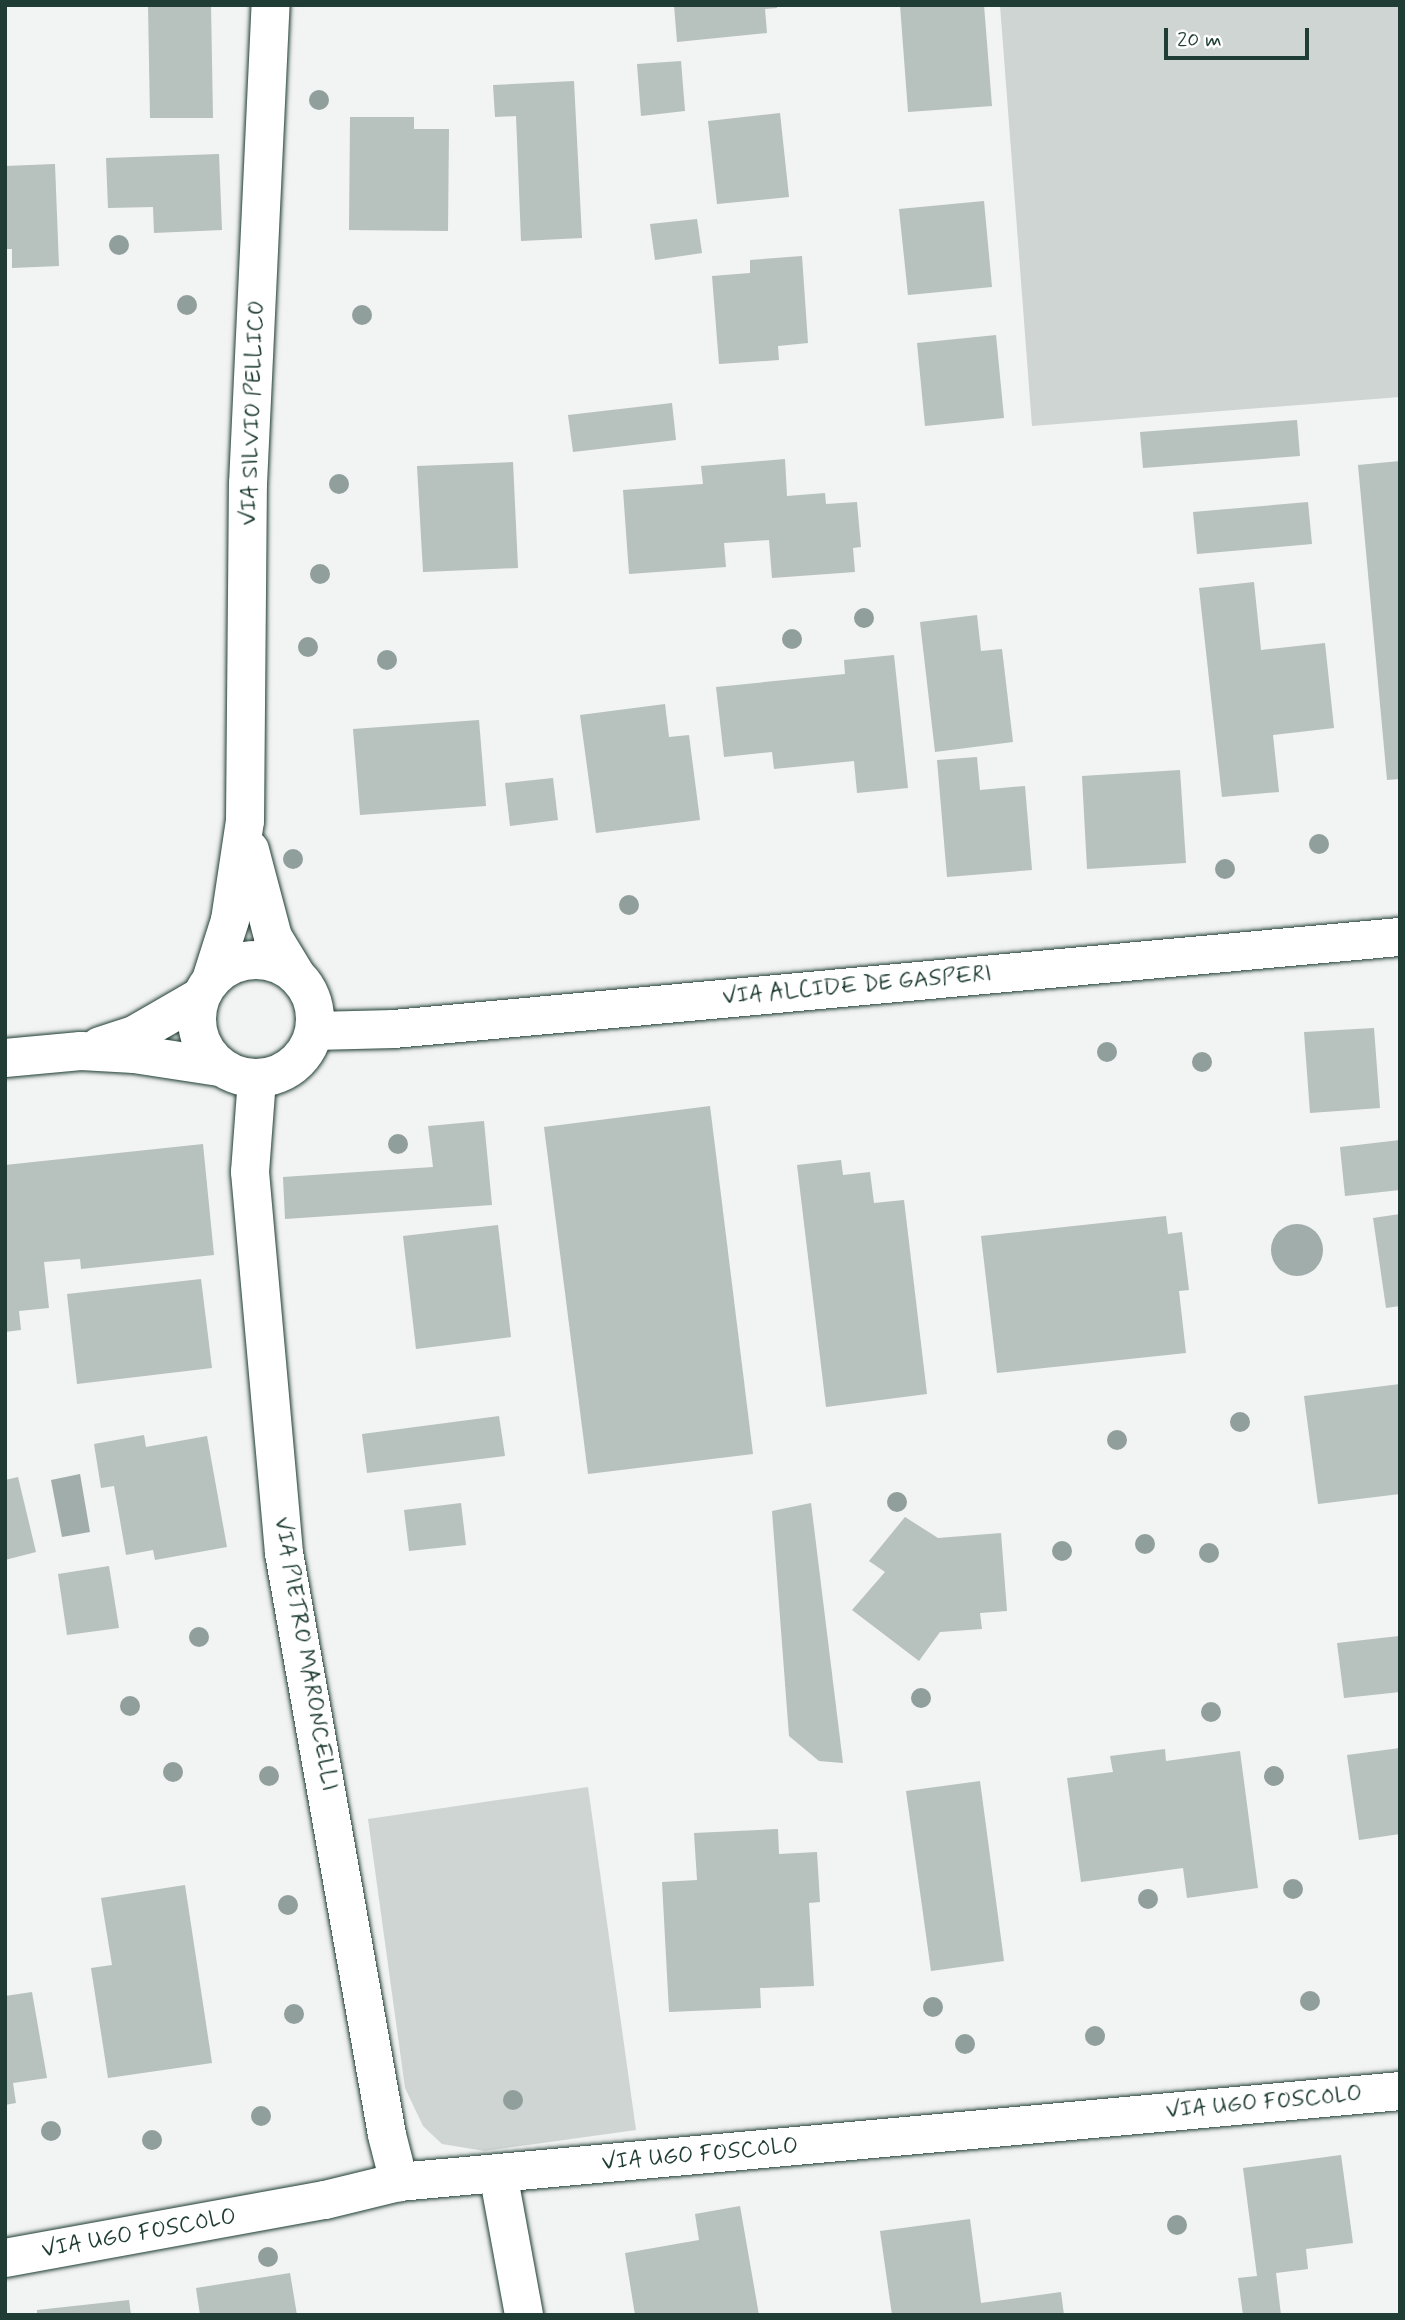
<!DOCTYPE html>
<html>
<head>
<meta charset="utf-8">
<style>
	body { margin:0 }
	#map { position:relative; width:1405px; height:2320px; overflow:hidden; background:#f2f3f3; font-family:Mynerve,sans-serif }
	div>[style] { position:absolute }
	[style*='--x'] { left:calc(var(--x)*1px); top:calc(var(--y)*1px); width:calc(var(--w)*1px); rotate:calc(var(--a)*1deg) }
	.green>* { inset:0; background:#ced5d3 }
	.water>* { inset:0; background:#a1adaa }
	.round { border-radius:50% }
	.building>* { inset:0; background:#b7c1bd }
	.roads { filter:drop-shadow(0 0 2px #1f3d34) drop-shadow(0 0 2px #1f3d34) }
	.street>* { height:38px; margin:-19px; padding:0 19px; transform-origin:19px; border-radius:19px; background:#fff }
	.secondary>* { height:38px; margin:-19px; padding:0 19px; transform-origin:19px; border-radius:19px; background:#fff }
	.secondary>.ring { margin:-19px; padding:0; box-sizing:content-box; background:none; border:38px solid #fff; border-radius:50% }
	.trees>* { width:20px; height:20px; margin:-10px; border-radius:50%; background:#919f9c }
	span { translate:-50% -50%; white-space:nowrap; text-align:center; line-height:1.15; -webkit-text-stroke:5px #fff; paint-order:stroke }
	.street-label { font-size:23px; color:#1f3d34 }
	.frame { position:absolute; inset:0; border:7px solid #1f3d34; pointer-events:none }
	.scale { position:absolute; left:1164px; top:28px; width:145px; height:32px; box-sizing:border-box; border:4px solid #1f3d34; border-top:0; padding-left:9px; font-size:21px; line-height:24px; white-space:nowrap; color:#1f3d34; -webkit-text-stroke:5px #fff; paint-order:stroke }
</style>
</head>
<body>
<div id="map">
	<div class="green">
		<div style="clip-path:polygon(1000px 5px,1400px 5px,1400px 397px,1032px 426px)"></div>
		<div style="clip-path:polygon(588px 1787px,636px 2130px,485px 2151px,442px 2144px,423px 2126px,405px 2088px,368px 1819px)"></div>
	</div>
	<div class="water">
		<div class="round" style="left:1271px;top:1224px;width:52px;height:52px"></div>
		<div style="clip-path:polygon(80px 1474px,90px 1532px,62px 1537px,51px 1480px)"></div>
	</div>
	<div class="building">
		<div style="clip-path:polygon(148px 5px,211px 5px,213px 118px,150px 118px)"></div>
		<div style="clip-path:polygon(674px 5px,777px 5px,777px 8px,765px 9px,767px 33px,677px 42px)"></div>
		<div style="clip-path:polygon(900px 5px,984px 5px,992px 106px,908px 112px)"></div>
		<div style="clip-path:polygon(681px 61px,685px 111px,641px 116px,637px 64px)"></div>
		<div style="clip-path:polygon(574px 81px,582px 238px,521px 241px,516px 116px,495px 117px,493px 85px)"></div>
		<div style="clip-path:polygon(780px 113px,789px 197px,717px 204px,708px 121px)"></div>
		<div style="clip-path:polygon(350px 117px,414px 117px,414px 129px,449px 129px,448px 231px,349px 230px)"></div>
		<div style="clip-path:polygon(219px 154px,222px 230px,154px 233px,153px 207px,108px 208px,106px 158px)"></div>
		<div style="clip-path:polygon(55px 164px,59px 266px,12px 268px,12px 249px,5px 249px,5px 166px)"></div>
		<div style="clip-path:polygon(984px 201px,992px 287px,908px 295px,899px 209px)"></div>
		<div style="clip-path:polygon(697px 219px,702px 253px,655px 260px,650px 224px)"></div>
		<div style="clip-path:polygon(802px 256px,808px 343px,778px 346px,779px 360px,719px 364px,712px 276px,750px 273px,750px 260px)"></div>
		<div style="clip-path:polygon(996px 335px,1004px 418px,925px 426px,917px 343px)"></div>
		<div style="clip-path:polygon(672px 403px,676px 440px,573px 452px,568px 415px)"></div>
		<div style="clip-path:polygon(1297px 420px,1300px 456px,1143px 468px,1140px 432px)"></div>
		<div style="clip-path:polygon(785px 459px,787px 496px,825px 493px,826px 504px,857px 502px,861px 547px,853px 548px,855px 572px,772px 578px,769px 540px,724px 543px,726px 567px,629px 574px,623px 490px,703px 484px,701px 466px)"></div>
		<div style="clip-path:polygon(1400px 461px,1400px 779px,1387px 780px,1358px 465px)"></div>
		<div style="clip-path:polygon(513px 462px,518px 568px,423px 572px,417px 466px)"></div>
		<div style="clip-path:polygon(1308px 502px,1312px 544px,1197px 554px,1193px 512px)"></div>
		<div style="clip-path:polygon(1254px 582px,1261px 650px,1325px 643px,1334px 728px,1273px 735px,1279px 792px,1222px 797px,1199px 588px)"></div>
		<div style="clip-path:polygon(977px 615px,981px 651px,1002px 649px,1013px 742px,935px 752px,920px 622px)"></div>
		<div style="clip-path:polygon(894px 655px,908px 788px,857px 793px,854px 761px,774px 769px,772px 752px,724px 757px,716px 687px,845px 674px,844px 660px)"></div>
		<div style="clip-path:polygon(665px 704px,669px 737px,689px 735px,700px 820px,596px 833px,580px 715px)"></div>
		<div style="clip-path:polygon(479px 720px,486px 806px,360px 815px,353px 729px)"></div>
		<div style="clip-path:polygon(977px 757px,980px 790px,1025px 786px,1032px 870px,947px 877px,937px 760px)"></div>
		<div style="clip-path:polygon(1180px 770px,1186px 863px,1087px 869px,1082px 776px)"></div>
		<div style="clip-path:polygon(553px 778px,558px 820px,510px 826px,505px 783px)"></div>
		<div style="clip-path:polygon(1374px 1028px,1380px 1108px,1310px 1113px,1304px 1032px)"></div>
		<div style="clip-path:polygon(710px 1106px,753px 1454px,588px 1474px,544px 1127px)"></div>
		<div style="clip-path:polygon(484px 1121px,492px 1205px,285px 1219px,283px 1177px,433px 1167px,428px 1126px)"></div>
		<div style="clip-path:polygon(1400px 1140px,1400px 1190px,1345px 1196px,1340px 1147px)"></div>
		<div style="clip-path:polygon(203px 1144px,214px 1255px,81px 1269px,80px 1259px,44px 1262px,49px 1308px,19px 1311px,21px 1330px,5px 1332px,5px 1165px)"></div>
		<div style="clip-path:polygon(841px 1160px,843px 1175px,870px 1172px,874px 1203px,904px 1200px,927px 1394px,826px 1407px,797px 1165px)"></div>
		<div style="clip-path:polygon(1400px 1214px,1400px 1306px,1386px 1308px,1373px 1218px)"></div>
		<div style="clip-path:polygon(1166px 1216px,1168px 1234px,1182px 1232px,1189px 1290px,1179px 1291px,1186px 1353px,997px 1373px,981px 1236px)"></div>
		<div style="clip-path:polygon(498px 1225px,511px 1337px,416px 1349px,403px 1236px)"></div>
		<div style="clip-path:polygon(201px 1279px,212px 1368px,77px 1384px,67px 1294px)"></div>
		<div style="clip-path:polygon(1400px 1384px,1400px 1494px,1318px 1504px,1304px 1396px)"></div>
		<div style="clip-path:polygon(499px 1416px,505px 1456px,367px 1473px,362px 1434px)"></div>
		<div style="clip-path:polygon(144px 1435px,146px 1447px,207px 1436px,227px 1547px,155px 1560px,153px 1550px,126px 1555px,114px 1486px,101px 1488px,94px 1444px)"></div>
		<div style="clip-path:polygon(18px 1477px,36px 1552px,5px 1560px,5px 1480px)"></div>
		<div style="clip-path:polygon(461px 1503px,466px 1545px,409px 1551px,404px 1510px)"></div>
		<div style="clip-path:polygon(811px 1503px,843px 1763px,819px 1761px,789px 1736px,772px 1511px)"></div>
		<div style="clip-path:polygon(905px 1517px,938px 1538px,1001px 1533px,1007px 1611px,980px 1613px,982px 1629px,940px 1632px,919px 1661px,852px 1610px,885px 1572px,869px 1561px)"></div>
		<div style="clip-path:polygon(109px 1566px,119px 1628px,67px 1635px,58px 1574px)"></div>
		<div style="clip-path:polygon(1399px 1636px,1400px 1692px,1344px 1698px,1337px 1643px)"></div>
		<div style="clip-path:polygon(1400px 1748px,1400px 1834px,1359px 1840px,1347px 1755px)"></div>
		<div style="clip-path:polygon(1165px 1749px,1166px 1761px,1240px 1751px,1258px 1888px,1187px 1898px,1183px 1868px,1081px 1882px,1067px 1778px,1113px 1772px,1110px 1756px)"></div>
		<div style="clip-path:polygon(980px 1781px,1004px 1961px,931px 1971px,906px 1791px)"></div>
		<div style="clip-path:polygon(778px 1829px,779px 1854px,817px 1852px,820px 1902px,809px 1903px,814px 1986px,760px 1988px,761px 2008px,669px 2012px,662px 1882px,697px 1880px,694px 1833px)"></div>
		<div style="clip-path:polygon(185px 1885px,212px 2063px,108px 2078px,91px 1968px,112px 1965px,101px 1898px)"></div>
		<div style="clip-path:polygon(32px 1992px,47px 2078px,13px 2083px,16px 2103px,5px 2105px,5px 1996px)"></div>
		<div style="clip-path:polygon(1341px 2155px,1353px 2243px,1306px 2249px,1308px 2269px,1276px 2273px,1281px 2315px,1243px 2315px,1238px 2278px,1257px 2276px,1243px 2168px)"></div>
		<div style="clip-path:polygon(740px 2206px,759px 2315px,635px 2315px,625px 2253px,699px 2240px,695px 2214px)"></div>
		<div style="clip-path:polygon(970px 2219px,981px 2303px,1061px 2292px,1064px 2315px,892px 2315px,880px 2231px)"></div>
		<div style="clip-path:polygon(290px 2273px,297px 2315px,200px 2315px,196px 2288px)"></div>
		<div style="clip-path:polygon(129px 2300px,131px 2315px,37px 2315px,37px 2310px)"></div>
	</div>
	<div class="roads">
		<div class="street">
			<div style="--x:250;--y:850;--w:90;--a:75.2"></div>
			<div style="--x:273;--y:937;--w:44;--a:58.8"></div>
			<div style="--x:211;--y:980;--w:63;--a:-72.4"></div>
			<div style="--x:230;--y:920;--w:100;--a:-81.4"></div>
			<div style="--x:245;--y:821;--w:337;--a:-89.5"></div>
			<div style="--x:248;--y:484;--w:480;--a:-87.3"></div>
			<div style="--x:257;--y:1079;--w:93;--a:94.3"></div>
			<div style="--x:250;--y:1172;--w:383;--a:84.9"></div>
			<div style="--x:284;--y:1553;--w:591;--a:79.96"></div>
			<div style="--x:387;--y:2135;--w:49;--a:75.7"></div>
			<div style="--x:498;--y:2173;--w:144;--a:79.6"></div>
			<div style="--x:5;--y:2258;--w:325;--a:-10.3"></div>
			<div style="--x:325;--y:2200;--w:76;--a:-13.7"></div>
			<div style="--x:399;--y:2182;--w:1005;--a:-5.19"></div>
		</div>
		<div class="secondary">
			<div class="ring" style="left:197px;top:960px;width:80px;height:80px"></div>
			<div style="--x:315;--y:1031;--w:79;--a:-1.5"></div>
			<div style="--x:394;--y:1029;--w:1010;--a:-5.23"></div>
			<div style="--x:100;--y:1046;--w:38;--a:-18"></div>
			<div style="--x:136;--y:1034;--w:74;--a:-30"></div>
			<div style="--x:5;--y:1058;--w:76;--a:-5.3"></div>
			<div style="--x:81;--y:1051;--w:53;--a:3.2"></div>
			<div style="--x:134;--y:1054;--w:86;--a:8.7"></div>
		</div>
	</div>
	<div class="trees">
		<div style="left:319px;top:100px"></div>
		<div style="left:119px;top:245px"></div>
		<div style="left:187px;top:305px"></div>
		<div style="left:362px;top:315px"></div>
		<div style="left:339px;top:484px"></div>
		<div style="left:320px;top:574px"></div>
		<div style="left:864px;top:618px"></div>
		<div style="left:792px;top:639px"></div>
		<div style="left:308px;top:647px"></div>
		<div style="left:387px;top:660px"></div>
		<div style="left:1319px;top:844px"></div>
		<div style="left:293px;top:859px"></div>
		<div style="left:1225px;top:869px"></div>
		<div style="left:629px;top:905px"></div>
		<div style="left:1107px;top:1052px"></div>
		<div style="left:1202px;top:1062px"></div>
		<div style="left:398px;top:1144px"></div>
		<div style="left:1240px;top:1422px"></div>
		<div style="left:1117px;top:1440px"></div>
		<div style="left:897px;top:1502px"></div>
		<div style="left:1145px;top:1544px"></div>
		<div style="left:1062px;top:1551px"></div>
		<div style="left:1209px;top:1553px"></div>
		<div style="left:199px;top:1637px"></div>
		<div style="left:921px;top:1698px"></div>
		<div style="left:130px;top:1706px"></div>
		<div style="left:1211px;top:1712px"></div>
		<div style="left:173px;top:1772px"></div>
		<div style="left:269px;top:1776px"></div>
		<div style="left:1274px;top:1776px"></div>
		<div style="left:1293px;top:1889px"></div>
		<div style="left:1148px;top:1899px"></div>
		<div style="left:288px;top:1905px"></div>
		<div style="left:1310px;top:2001px"></div>
		<div style="left:933px;top:2007px"></div>
		<div style="left:294px;top:2014px"></div>
		<div style="left:1095px;top:2036px"></div>
		<div style="left:965px;top:2044px"></div>
		<div style="left:513px;top:2100px"></div>
		<div style="left:261px;top:2116px"></div>
		<div style="left:51px;top:2131px"></div>
		<div style="left:152px;top:2140px"></div>
		<div style="left:1177px;top:2225px"></div>
		<div style="left:268px;top:2257px"></div>
	</div>
	<div class="street-label">
		<span style="left:253px;top:413px;rotate:-88deg">VIA SILVIO PELLICO</span>
		<span style="left:857px;top:986px;rotate:-5deg">VIA ALCIDE DE GASPERI</span>
		<span style="left:305px;top:1654px;rotate:80deg">VIA PIETRO MARONCELLI</span>
		<span style="left:1264px;top:2103px;rotate:-5deg">VIA UGO FOSCOLO</span>
		<span style="left:700px;top:2155px;rotate:-5deg">VIA UGO FOSCOLO</span>
		<span style="left:139px;top:2234px;rotate:-10deg">VIA UGO FOSCOLO</span>
	</div>
	<div class="frame"></div>
	<div class="scale">20 m</div>
</div>
</body>
</html>
